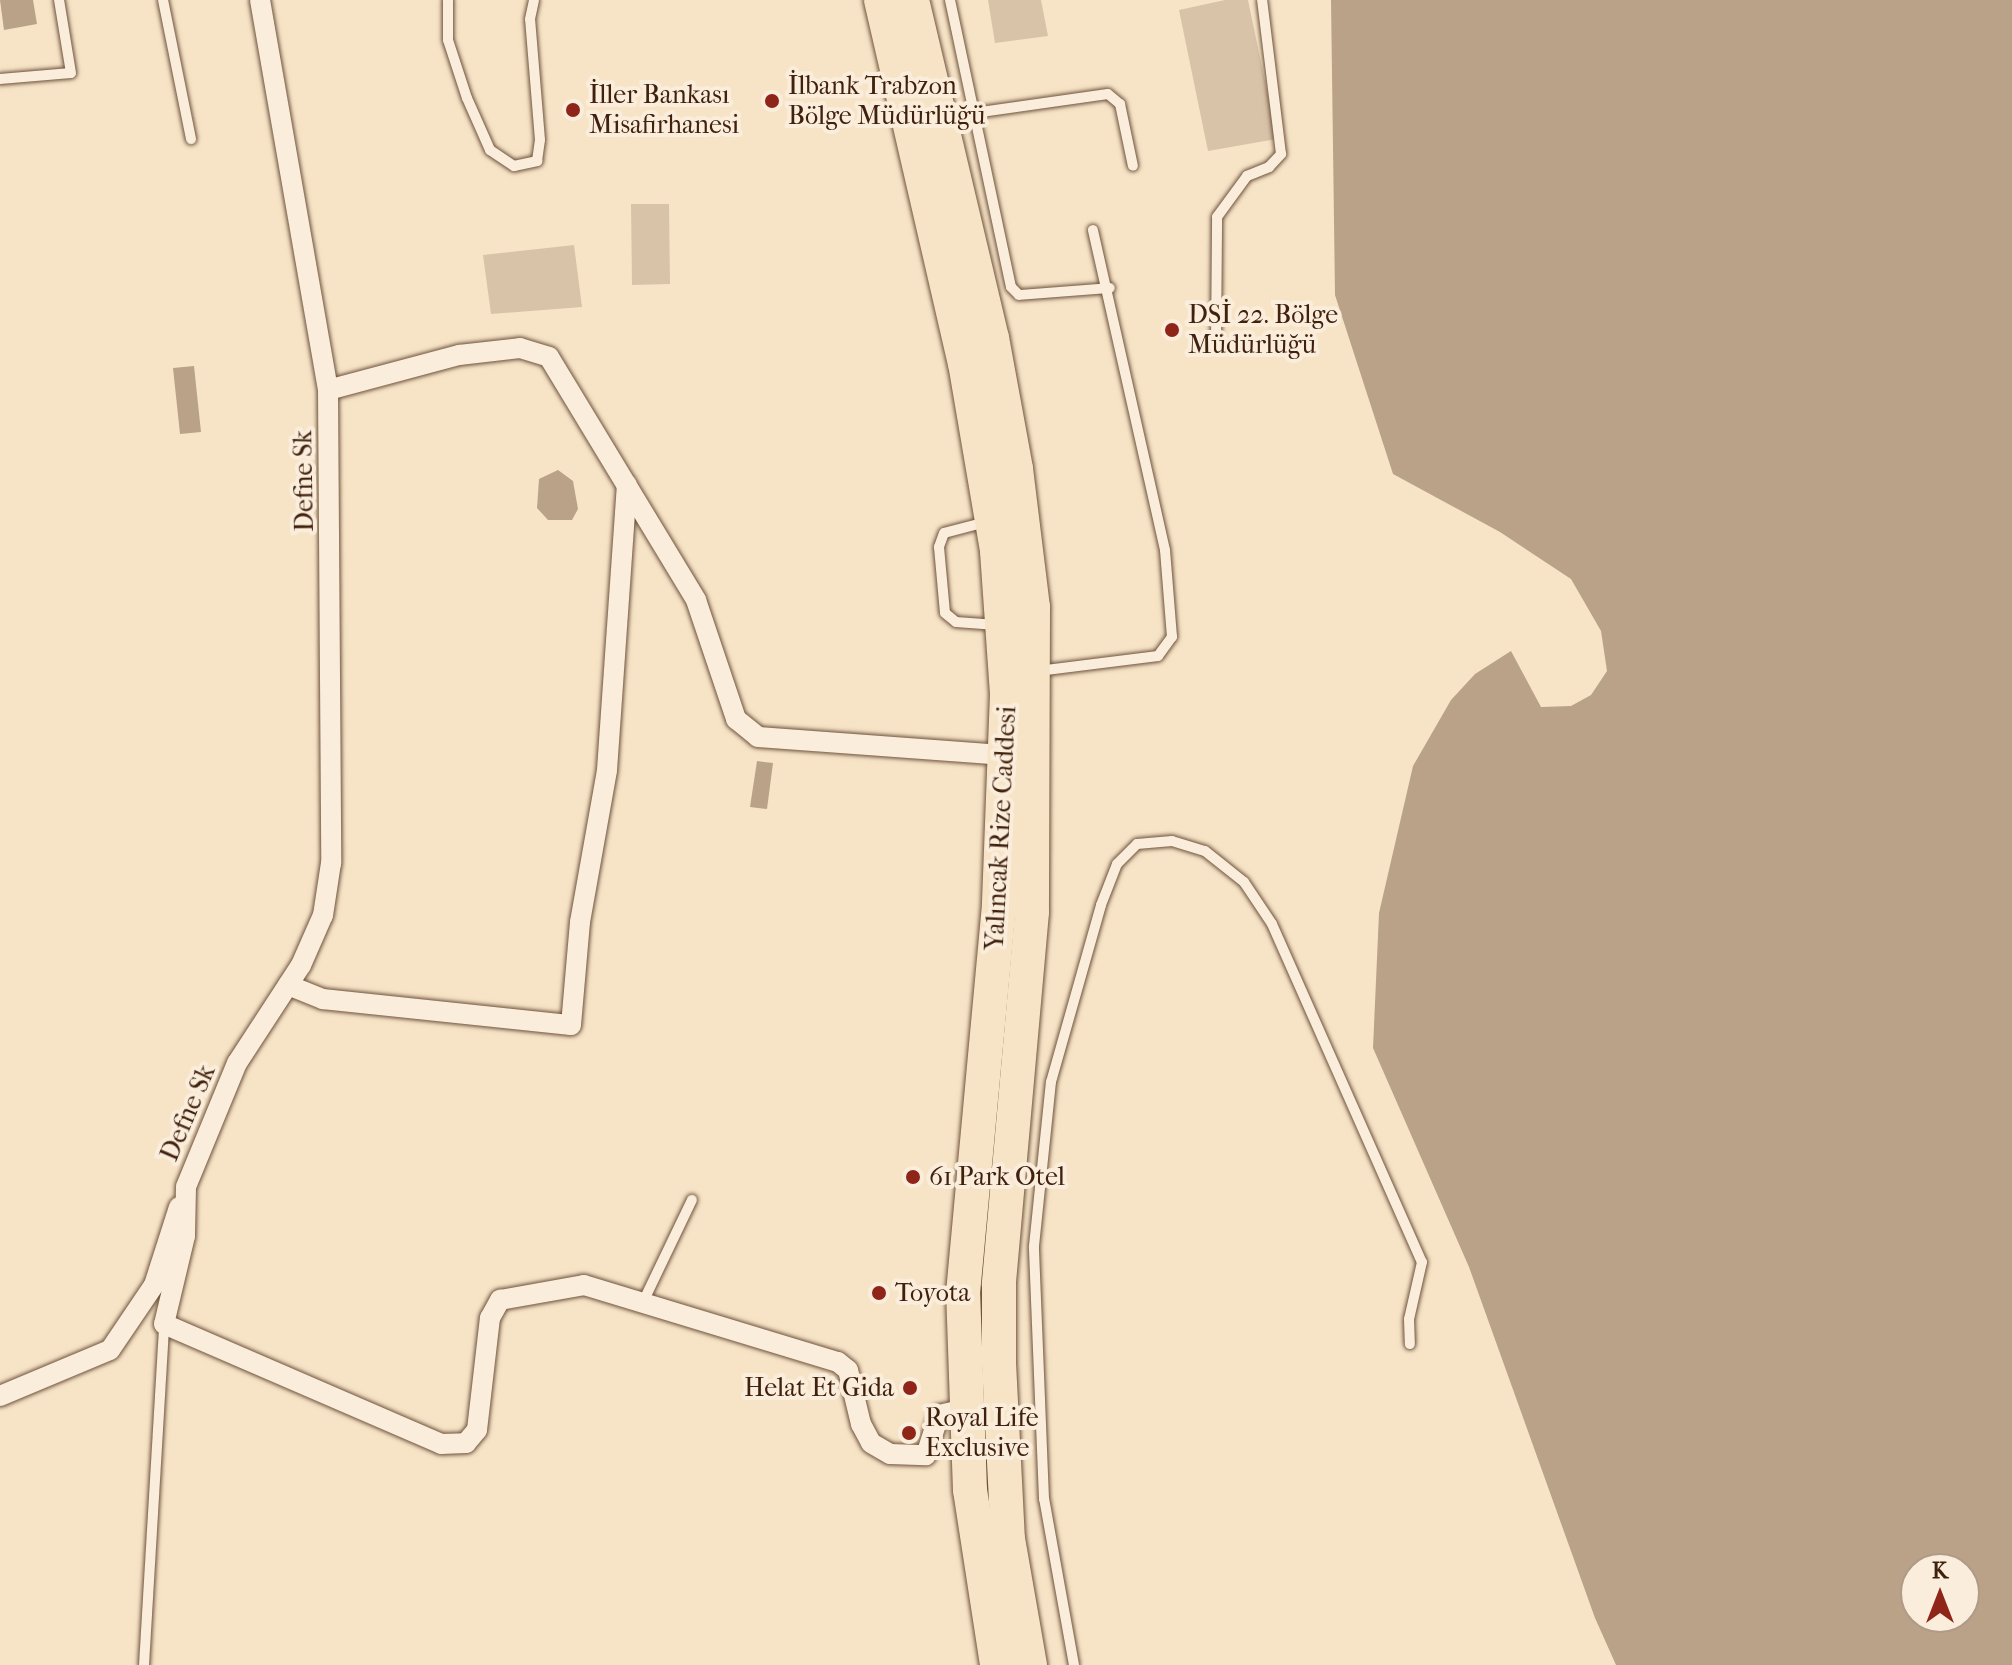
<!DOCTYPE html>
<html>
<head>
<meta charset="utf-8">
<style>
	body { margin:0 }
	#map { position:relative; width:2012px; height:1665px; overflow:hidden; background:#f7e4c7; font-family:"IM FELL French Canon",serif }
	div>[style] { position:absolute }
	[style*='--x'] { left:calc(var(--x)*1px); top:calc(var(--y)*1px); width:calc(var(--w)*1px); rotate:calc(var(--a)*1deg) }
	.green>* { inset:0; background:#d8c3a8 }
	.water>* { inset:0; background:#b9a288 }
	.roads { filter:drop-shadow(0 0 2px #6e523c) drop-shadow(0 0 2px #6e523c) }
	.service>* { height:10px; margin:-5px; padding:0 5px; transform-origin:5px; border-radius:5px; background:#faeddb }
	.minor>* { height:20px; margin:-10px; padding:0 10px; transform-origin:10px; border-radius:10px; background:#faeddb }
	.trunk>* { height:34px; margin:-17px; padding:0 17px; transform-origin:17px; border-radius:17px; background:#f7e4c7 }
	.dots>* { width:22px; height:22px; translate:-50% -50%; box-sizing:border-box; border:4px solid #faeddb; border-radius:50% }
	span { translate:-50% -50%; white-space:nowrap; text-align:center; line-height:1.15; -webkit-text-stroke:8px #faeddb; paint-order:stroke }
	.poi-label { font-size:26px; color:#40210e }
	.left { translate:0 -50%; text-align:left }
	.right { translate:-100% -50%; text-align:right }
	.street-label { font-size:26px; color:#40210e }
	.north { position:absolute; left:1900px; top:1553px; width:80px; height:80px; box-sizing:border-box; background:#faeddb; border:2px solid #b09b89; border-radius:50%; rotate:0deg; font-size:22px; font-weight:700; line-height:32px; text-align:center; color:#40210e }
	.north::after { content:''; display:block; margin:auto; width:28px; height:36px; background:#8f2418; clip-path:polygon(50% 0,100% 100%,50% 72%,0 100%) }
</style>
</head>
<body>
<div id="map">
	<div class="green">
		<div style="clip-path:polygon(988px 0,1041px 0,1048px 36px,995px 43px)"></div>
		<div style="clip-path:polygon(1225px 0,1248px 0,1277px 139px,1208px 151px,1179px 10px)"></div>
		<div style="clip-path:polygon(631px 204px,669px 204px,670px 284px,632px 285px)"></div>
		<div style="clip-path:polygon(574px 245px,582px 307px,491px 314px,483px 255px)"></div>
	</div>
	<div class="water">
		<div style="clip-path:polygon(0 0,33px 0,37px 24px,4px 30px)"></div>
		<div style="clip-path:polygon(evenodd,1331px 0,2012px 0,2012px 1665px,1616px 1665px,1595px 1618px,1469px 1267px,1373px 1048px,1379px 913px,1413px 766px,1451px 700px,1475px 674px,1511px 651px,1541px 707px,1571px 706px,1591px 695px,1607px 671px,1601px 631px,1571px 579px,1500px 532px,1393px 474px,1335px 295px,1331px 0,1916px 1569px,1964px 1569px,1964px 1617px,1916px 1617px,1916px 1569px)"></div>
		<div style="clip-path:polygon(194px 366px,201px 432px,180px 434px,173px 368px)"></div>
		<div style="clip-path:polygon(558px 470px,573px 481px,578px 509px,572px 520px,548px 520px,537px 508px,539px 479px)"></div>
		<div style="clip-path:polygon(757px 761px,773px 763px,767px 809px,750px 807px)"></div>
	</div>
	<div class="roads">
		<div class="service">
			<div style="--x:163;--y:0;--w:142;--a:78.6"></div>
			<div style="--x:448;--y:0;--w:40;--a:90"></div>
			<div style="--x:448;--y:40;--w:61;--a:71.9"></div>
			<div style="--x:467;--y:98;--w:57;--a:66.1"></div>
			<div style="--x:490;--y:150;--w:29;--a:34"></div>
			<div style="--x:514;--y:166;--w:24;--a:-12"></div>
			<div style="--x:537;--y:161;--w:21;--a:-82"></div>
			<div style="--x:540;--y:140;--w:121;--a:-94.7"></div>
			<div style="--x:530;--y:19;--w:19;--a:-78"></div>
			<div style="--x:950;--y:0;--w:293;--a:78"></div>
			<div style="--x:1011;--y:287;--w:11;--a:45"></div>
			<div style="--x:1019;--y:295;--w:91;--a:-4.4"></div>
			<div style="--x:0;--y:79;--w:71;--a:-4.8"></div>
			<div style="--x:71;--y:73;--w:74;--a:-99.3"></div>
			<div style="--x:974;--y:113;--w:135;--a:-8.1"></div>
			<div style="--x:1108;--y:94;--w:16;--a:40"></div>
			<div style="--x:1120;--y:104;--w:63;--a:78.2"></div>
			<div style="--x:1216;--y:342;--w:125;--a:-89.5"></div>
			<div style="--x:1217;--y:217;--w:51;--a:-53.8"></div>
			<div style="--x:1247;--y:176;--w:24;--a:-22"></div>
			<div style="--x:1269;--y:167;--w:18;--a:-47"></div>
			<div style="--x:1281;--y:154;--w:155;--a:-97"></div>
			<div style="--x:986;--y:522;--w:43;--a:165.3"></div>
			<div style="--x:944;--y:533;--w:15;--a:110"></div>
			<div style="--x:939;--y:547;--w:66;--a:84.8"></div>
			<div style="--x:945;--y:613;--w:14;--a:39"></div>
			<div style="--x:956;--y:622;--w:41;--a:4.2"></div>
			<div style="--x:1038;--y:671;--w:121;--a:-7.1"></div>
			<div style="--x:1158;--y:656;--w:24;--a:-54"></div>
			<div style="--x:1172;--y:637;--w:87;--a:-94.6"></div>
			<div style="--x:1165;--y:550;--w:328;--a:-102.7"></div>
			<div style="--x:644;--y:1300;--w:111;--a:-64.4"></div>
			<div style="--x:144;--y:1665;--w:342;--a:-86.6"></div>
			<div style="--x:1074;--y:1665;--w:169;--a:-100.2"></div>
			<div style="--x:1044;--y:1499;--w:253;--a:-92.3"></div>
			<div style="--x:1034;--y:1246;--w:165;--a:-84.1"></div>
			<div style="--x:1051;--y:1082;--w:184;--a:-74.2"></div>
			<div style="--x:1101;--y:905;--w:44;--a:-68.7"></div>
			<div style="--x:1117;--y:864;--w:28;--a:-45"></div>
			<div style="--x:1137;--y:844;--w:35;--a:-5"></div>
			<div style="--x:1172;--y:841;--w:34;--a:17"></div>
			<div style="--x:1205;--y:851;--w:50;--a:38.5"></div>
			<div style="--x:1244;--y:882;--w:50;--a:56.3"></div>
			<div style="--x:1272;--y:924;--w:370;--a:66.1"></div>
			<div style="--x:1422;--y:1262;--w:58;--a:102.8"></div>
			<div style="--x:1409;--y:1319;--w:25;--a:88"></div>
		</div>
		<div class="minor">
			<div style="--x:260;--y:0;--w:396;--a:80.1"></div>
			<div style="--x:328;--y:390;--w:473;--a:89.6"></div>
			<div style="--x:331;--y:863;--w:53;--a:98.7"></div>
			<div style="--x:323;--y:915;--w:55;--a:113.7"></div>
			<div style="--x:301;--y:965;--w:117;--a:123.1"></div>
			<div style="--x:237;--y:1063;--w:134;--a:112.4"></div>
			<div style="--x:186;--y:1187;--w:49;--a:91.2"></div>
			<div style="--x:185;--y:1236;--w:90;--a:103.4"></div>
			<div style="--x:164;--y:1324;--w:302;--a:23.4"></div>
			<div style="--x:441;--y:1444;--w:25;--a:-2"></div>
			<div style="--x:466;--y:1443;--w:17;--a:-50"></div>
			<div style="--x:477;--y:1430;--w:113;--a:-83.4"></div>
			<div style="--x:490;--y:1318;--w:21;--a:-61"></div>
			<div style="--x:500;--y:1300;--w:85;--a:-10.1"></div>
			<div style="--x:584;--y:1285;--w:265;--a:16.9"></div>
			<div style="--x:838;--y:1362;--w:13;--a:39"></div>
			<div style="--x:848;--y:1370;--w:56;--a:76.5"></div>
			<div style="--x:861;--y:1424;--w:21;--a:62"></div>
			<div style="--x:871;--y:1443;--w:22;--a:30"></div>
			<div style="--x:890;--y:1454;--w:36;--a:2"></div>
			<div style="--x:926;--y:1455;--w:42;--a:-72"></div>
			<div style="--x:939;--y:1415;--w:26;--a:-13"></div>
			<div style="--x:328;--y:390;--w:136;--a:-15"></div>
			<div style="--x:459;--y:355;--w:61;--a:-6.5"></div>
			<div style="--x:520;--y:348;--w:30;--a:17"></div>
			<div style="--x:549;--y:357;--w:284;--a:58.8"></div>
			<div style="--x:696;--y:600;--w:126;--a:71.4"></div>
			<div style="--x:736;--y:719;--w:28;--a:39"></div>
			<div style="--x:758;--y:737;--w:248;--a:4.2"></div>
			<div style="--x:288;--y:985;--w:38;--a:22"></div>
			<div style="--x:323;--y:999;--w:249;--a:6"></div>
			<div style="--x:571;--y:1025;--w:103;--a:-85"></div>
			<div style="--x:580;--y:922;--w:154;--a:-79.9"></div>
			<div style="--x:607;--y:770;--w:286;--a:-86"></div>
			<div style="--x:0;--y:1396;--w:119;--a:-22.7"></div>
			<div style="--x:110;--y:1350;--w:78;--a:-55.9"></div>
			<div style="--x:154;--y:1285;--w:82;--a:-72.2"></div>
		</div>
		<div class="trunk">
			<div style="--x:881;--y:0;--w:373;--a:77"></div>
			<div style="--x:965;--y:363;--w:191;--a:80.3"></div>
			<div style="--x:997;--y:551;--w:143;--a:86"></div>
			<div style="--x:1007;--y:694;--w:211;--a:92.2"></div>
			<div style="--x:999;--y:905;--w:387;--a:95.3"></div>
			<div style="--x:963;--y:1290;--w:200;--a:88"></div>
			<div style="--x:970;--y:1490;--w:177;--a:81.2"></div>
			<div style="--x:912;--y:0;--w:347;--a:76.7"></div>
			<div style="--x:992;--y:338;--w:133;--a:79.6"></div>
			<div style="--x:1016;--y:469;--w:139;--a:83"></div>
			<div style="--x:1033;--y:607;--w:305;--a:90.2"></div>
			<div style="--x:1032;--y:912;--w:374;--a:95.1"></div>
			<div style="--x:999;--y:1285;--w:78;--a:90"></div>
			<div style="--x:999;--y:1363;--w:176;--a:87.1"></div>
			<div style="--x:1008;--y:1539;--w:128;--a:80.1"></div>
		</div>
	</div>
	<div class="dots">
		<div style="left:772px;top:101px;background:#8f2418"></div>
		<div style="left:573px;top:110px;background:#8f2418"></div>
		<div style="left:1172px;top:330px;background:#8f2418"></div>
		<div style="left:913px;top:1177px;background:#8f2418"></div>
		<div style="left:879px;top:1293px;background:#8f2418"></div>
		<div style="left:910px;top:1388px;background:#8f2418"></div>
		<div style="left:909px;top:1433px;background:#8f2418"></div>
	</div>
	<div class="poi-label">
		<span class="left" style="left:788px;top:101px">İlbank Trabzon<br>Bölge Müdürlüğü</span>
		<span class="left" style="left:589px;top:110px">İller Bankası<br>Misafirhanesi</span>
		<span class="left" style="left:1188px;top:330px">DSİ 22. Bölge<br>Müdürlüğü</span>
		<span class="left" style="left:929px;top:1177px">61 Park Otel</span>
		<span class="left" style="left:895px;top:1293px">Toyota</span>
		<span class="right" style="left:894px;top:1388px">Helat Et Gida</span>
		<span class="left" style="left:925px;top:1433px">Royal Life<br>Exclusive</span>
	</div>
	<div class="street-label">
		<span style="left:304px;top:481px;rotate:-91deg">Defne Sk</span>
		<span style="left:1001px;top:828px;rotate:-87deg">Yalıncak Rize Caddesi</span>
		<span style="left:188px;top:1113px;rotate:-67deg">Defne Sk</span>
	</div>
	<div class="north">K</div>
</div>
</body>
</html>
